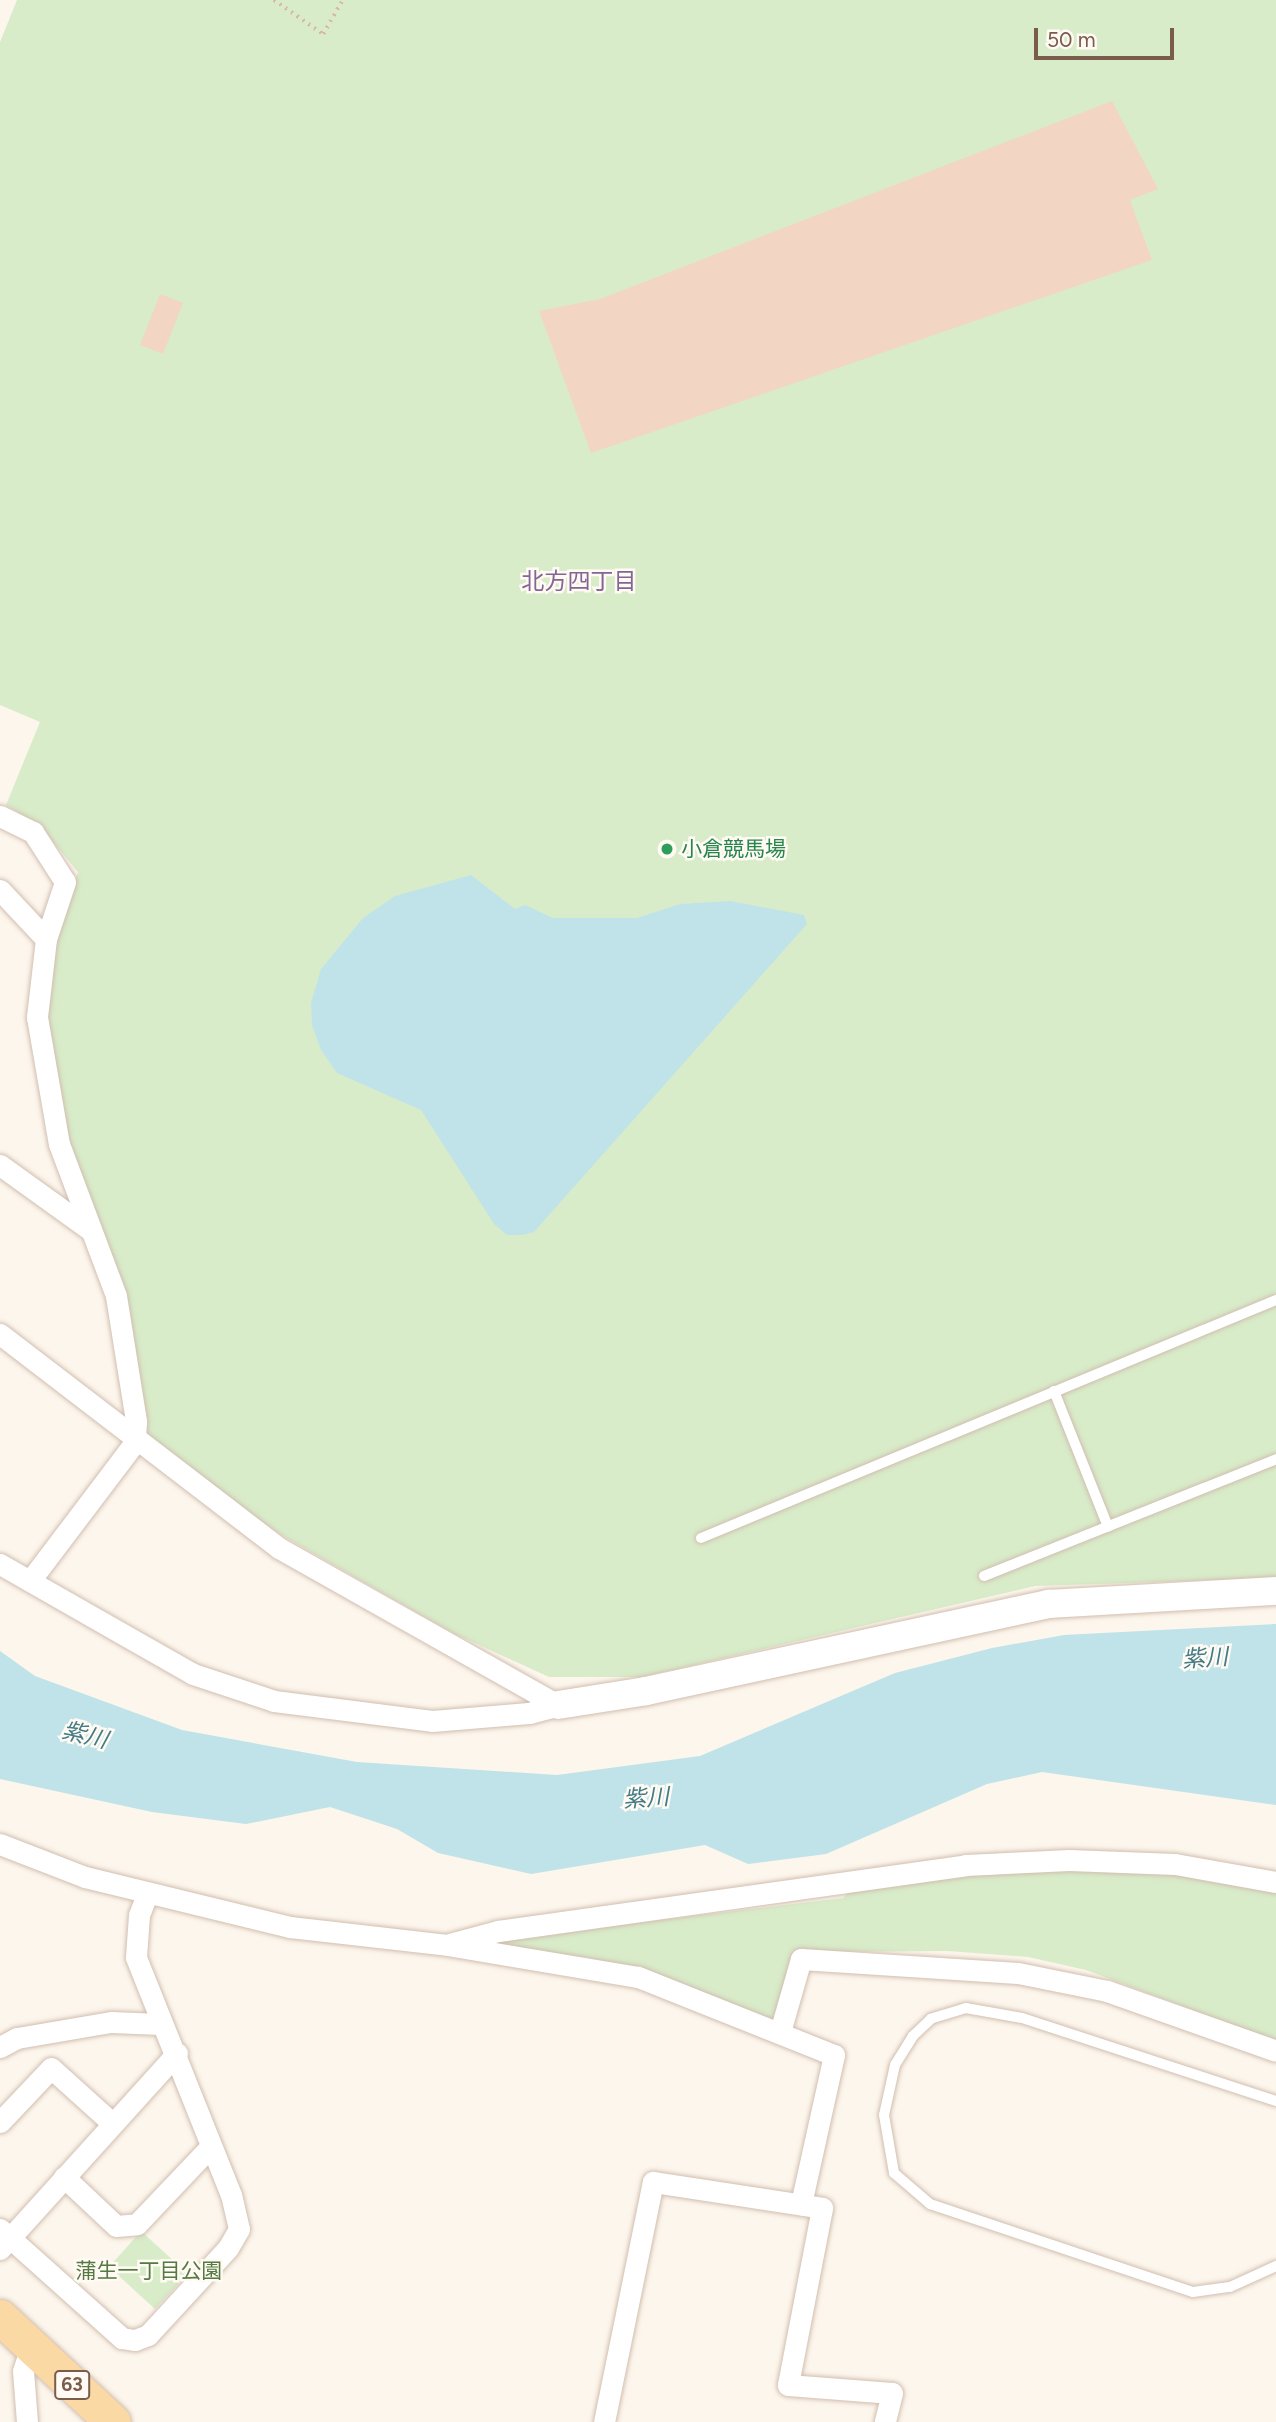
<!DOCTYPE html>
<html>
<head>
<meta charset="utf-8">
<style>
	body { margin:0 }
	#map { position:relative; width:1276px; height:2422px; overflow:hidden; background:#fdf6ec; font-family:Figtree,"Noto Sans JP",sans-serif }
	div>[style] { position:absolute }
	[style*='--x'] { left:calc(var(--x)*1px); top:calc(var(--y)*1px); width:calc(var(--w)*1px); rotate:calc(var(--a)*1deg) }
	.green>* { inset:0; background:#d8ecc9 }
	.water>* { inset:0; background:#bfe3e8 }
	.building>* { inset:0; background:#f3d5c3 }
	.path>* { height:3.5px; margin-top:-1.75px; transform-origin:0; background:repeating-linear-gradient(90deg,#d9b8a5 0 2px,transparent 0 7px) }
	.roads { filter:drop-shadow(0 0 2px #d1beb0) drop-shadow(0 0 2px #d1beb0) }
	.service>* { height:10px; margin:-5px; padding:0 5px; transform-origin:5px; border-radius:5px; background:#fff }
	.minor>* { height:21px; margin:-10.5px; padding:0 10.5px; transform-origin:10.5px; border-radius:10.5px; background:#fff }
	.tertiary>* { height:28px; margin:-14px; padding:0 14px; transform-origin:14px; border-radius:14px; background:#fff }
	.primary>* { height:35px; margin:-17.5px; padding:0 17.5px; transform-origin:17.5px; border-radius:17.5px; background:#fbd9a5 }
	.dots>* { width:19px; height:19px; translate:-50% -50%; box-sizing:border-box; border:4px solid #fffaf3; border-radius:50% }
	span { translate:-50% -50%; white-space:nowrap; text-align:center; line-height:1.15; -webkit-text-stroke:5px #fffaf3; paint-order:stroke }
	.shield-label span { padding:2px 5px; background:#fffaf3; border:2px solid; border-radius:5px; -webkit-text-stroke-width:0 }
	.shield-label { font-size:19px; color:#7a5c4d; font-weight:700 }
	.leisure-label { font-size:21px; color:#27864d }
	.left { translate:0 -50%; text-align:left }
	.park-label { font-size:21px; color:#537a41 }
	.neighbourhood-label { font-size:23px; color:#846695 }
	.water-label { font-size:23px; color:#437c86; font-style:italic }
	.scale { position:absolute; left:1034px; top:28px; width:140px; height:32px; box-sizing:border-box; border:4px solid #7a5c4d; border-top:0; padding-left:9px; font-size:21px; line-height:24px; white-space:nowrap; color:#7a5c4d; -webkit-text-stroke:5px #fffaf3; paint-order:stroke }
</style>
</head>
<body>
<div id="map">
	<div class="green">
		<div style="clip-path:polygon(17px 0,1276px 0,1276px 1578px,1035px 1586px,642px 1677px,549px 1677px,453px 1633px,283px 1536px,156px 1448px,147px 1436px,129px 1335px,72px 1156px,45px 1021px,50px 956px,78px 872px,39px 825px,6px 805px,40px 722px,0 705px,0 42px)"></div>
		<div style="clip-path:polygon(1119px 1870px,1215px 1875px,1276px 1888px,1276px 2041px,1086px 1970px,1028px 1957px,948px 1951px,796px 1952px,773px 2020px,486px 1941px,843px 1898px,851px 1890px,972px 1872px)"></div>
		<div style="clip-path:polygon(141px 2231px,188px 2274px,155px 2309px,109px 2267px)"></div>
	</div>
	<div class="water">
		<div style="clip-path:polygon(471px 875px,515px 909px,525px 905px,553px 918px,637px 918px,680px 904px,730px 901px,804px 915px,807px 924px,534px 1232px,522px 1235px,507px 1235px,494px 1224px,421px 1110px,337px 1073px,321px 1050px,312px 1025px,311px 1003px,321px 969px,363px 918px,395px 896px)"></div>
		<div style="clip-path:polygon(1276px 1624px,1276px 1805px,1042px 1772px,987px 1784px,826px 1854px,748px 1864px,705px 1845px,531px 1874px,438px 1853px,397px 1829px,330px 1807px,246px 1824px,152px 1812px,0 1779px,0 1651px,35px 1676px,182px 1730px,357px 1762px,557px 1775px,700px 1756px,895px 1673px,992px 1648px,1064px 1635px)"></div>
	</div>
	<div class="building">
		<div style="clip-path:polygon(1112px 101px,1158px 189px,1130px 200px,1152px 260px,591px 453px,539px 311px,600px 299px)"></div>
		<div style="clip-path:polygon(160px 294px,183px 303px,163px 354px,140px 345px)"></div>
	</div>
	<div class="path">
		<div style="--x:274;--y:0;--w:60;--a:34.8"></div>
		<div style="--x:323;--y:34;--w:39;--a:-60"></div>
	</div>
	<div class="roads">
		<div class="service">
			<div style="--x:1054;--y:1391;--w:146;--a:68.3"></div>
			<div style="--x:701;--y:1538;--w:622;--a:-22.49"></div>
			<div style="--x:984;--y:1576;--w:315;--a:-21.8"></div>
			<div style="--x:1276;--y:2101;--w:267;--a:-161.9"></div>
			<div style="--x:1022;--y:2018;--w:57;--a:-169.9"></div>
			<div style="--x:966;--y:2008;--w:37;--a:163"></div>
			<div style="--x:931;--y:2019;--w:25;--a:137"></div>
			<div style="--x:913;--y:2036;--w:34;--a:122"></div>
			<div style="--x:895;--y:2065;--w:51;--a:102.4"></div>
			<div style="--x:884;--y:2115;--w:59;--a:80.2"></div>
			<div style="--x:894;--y:2173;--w:48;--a:40.7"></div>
			<div style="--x:930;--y:2204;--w:277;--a:18.5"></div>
			<div style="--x:1193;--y:2292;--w:37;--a:-8"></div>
			<div style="--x:1230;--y:2287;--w:51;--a:-24.5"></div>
		</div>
		<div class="minor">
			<div style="--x:0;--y:816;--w:37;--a:26"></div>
			<div style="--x:33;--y:832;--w:59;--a:57.4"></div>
			<div style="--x:65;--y:882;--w:60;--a:108.4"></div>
			<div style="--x:46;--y:939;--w:79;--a:96.6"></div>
			<div style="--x:37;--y:1017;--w:129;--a:80.2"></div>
			<div style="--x:59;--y:1144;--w:162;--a:69.4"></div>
			<div style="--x:116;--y:1296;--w:127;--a:80.9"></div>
			<div style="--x:136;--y:1421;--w:21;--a:93"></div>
			<div style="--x:135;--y:1442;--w:174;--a:127.1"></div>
			<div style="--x:0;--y:890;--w:67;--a:46.8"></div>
			<div style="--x:0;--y:1165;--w:110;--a:35.7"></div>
			<div style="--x:0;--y:1334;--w:352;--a:37.5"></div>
			<div style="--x:279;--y:1548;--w:320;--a:29.4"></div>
			<div style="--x:0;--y:1564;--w:222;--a:29.7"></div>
			<div style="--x:193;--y:1674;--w:85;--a:18.4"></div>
			<div style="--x:274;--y:1701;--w:159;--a:7.2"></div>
			<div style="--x:432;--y:1721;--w:97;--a:-4.7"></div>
			<div style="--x:529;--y:1713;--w:30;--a:-15"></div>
			<div style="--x:0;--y:1844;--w:91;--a:21.2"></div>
			<div style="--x:85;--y:1877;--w:211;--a:13.7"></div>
			<div style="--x:290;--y:1927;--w:158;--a:6.5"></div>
			<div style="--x:447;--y:1945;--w:194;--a:9.5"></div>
			<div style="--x:638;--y:1977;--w:211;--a:21.7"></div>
			<div style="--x:834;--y:2055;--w:153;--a:102.5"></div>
			<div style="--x:450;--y:1944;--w:50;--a:-15.2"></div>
			<div style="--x:498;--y:1931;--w:472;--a:-8"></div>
			<div style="--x:965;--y:1865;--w:104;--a:-2.8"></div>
			<div style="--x:1069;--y:1860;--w:106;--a:2.2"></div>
			<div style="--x:1175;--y:1864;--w:103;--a:10.1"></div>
			<div style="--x:780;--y:2032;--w:76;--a:-74"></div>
			<div style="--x:801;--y:1959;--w:217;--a:3.7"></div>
			<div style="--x:1018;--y:1973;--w:91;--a:11.4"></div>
			<div style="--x:1107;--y:1991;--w:179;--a:19.5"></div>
			<div style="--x:0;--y:2047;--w:19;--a:-28"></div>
			<div style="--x:17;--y:2038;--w:95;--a:-9.7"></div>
			<div style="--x:111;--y:2022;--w:49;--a:2.3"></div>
			<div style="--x:0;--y:2122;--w:74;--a:-46.6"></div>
			<div style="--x:51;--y:2068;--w:81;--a:42"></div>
			<div style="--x:64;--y:2177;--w:71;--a:43.3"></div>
			<div style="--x:116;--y:2226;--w:21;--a:-5"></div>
			<div style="--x:137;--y:2224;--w:106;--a:-46.5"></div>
			<div style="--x:0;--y:2229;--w:164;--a:41.8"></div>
			<div style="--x:122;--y:2338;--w:13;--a:9"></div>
			<div style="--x:135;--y:2340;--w:14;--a:-21"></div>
			<div style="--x:148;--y:2335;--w:118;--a:-47.4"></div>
			<div style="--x:228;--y:2248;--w:22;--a:-60"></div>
			<div style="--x:239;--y:2229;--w:35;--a:-103"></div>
			<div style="--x:231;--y:2195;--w:256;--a:-111.8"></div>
			<div style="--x:136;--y:1957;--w:42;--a:-85.9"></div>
			<div style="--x:139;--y:1915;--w:22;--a:-69"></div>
			<div style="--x:0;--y:2249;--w:264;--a:-47.9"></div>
			<div style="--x:27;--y:2422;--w:51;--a:-94.5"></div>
			<div style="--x:23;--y:2371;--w:25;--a:-72"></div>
			<div style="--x:604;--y:2422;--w:245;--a:-78.5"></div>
			<div style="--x:653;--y:2182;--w:171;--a:8.7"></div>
			<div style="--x:822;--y:2208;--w:180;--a:100.9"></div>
			<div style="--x:788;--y:2385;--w:104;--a:4.4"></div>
			<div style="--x:892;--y:2393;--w:30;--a:104"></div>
		</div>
		<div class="tertiary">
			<div style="--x:558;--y:1705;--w:89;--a:-9"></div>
			<div style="--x:646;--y:1691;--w:412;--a:-12.2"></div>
			<div style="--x:1049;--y:1604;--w:227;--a:-3.3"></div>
		</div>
		<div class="primary">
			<div style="--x:0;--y:2317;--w:154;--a:42.9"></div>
		</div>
	</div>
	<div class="dots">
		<div style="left:667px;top:849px;background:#2e9e5b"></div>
	</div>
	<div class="shield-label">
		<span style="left:72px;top:2385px">63</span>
	</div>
	<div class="leisure-label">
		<span class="left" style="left:681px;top:849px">小倉競馬場</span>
	</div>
	<div class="park-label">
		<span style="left:149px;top:2271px">蒲生一丁目公園</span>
	</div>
	<div class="neighbourhood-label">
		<span style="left:579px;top:581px">北方四丁目</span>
	</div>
	<div class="water-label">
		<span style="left:1205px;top:1658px;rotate:-4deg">紫川</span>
		<span style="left:85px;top:1735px;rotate:14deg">紫川</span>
		<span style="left:646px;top:1798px;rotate:-4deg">紫川</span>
	</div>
	<div class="scale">50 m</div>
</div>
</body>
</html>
